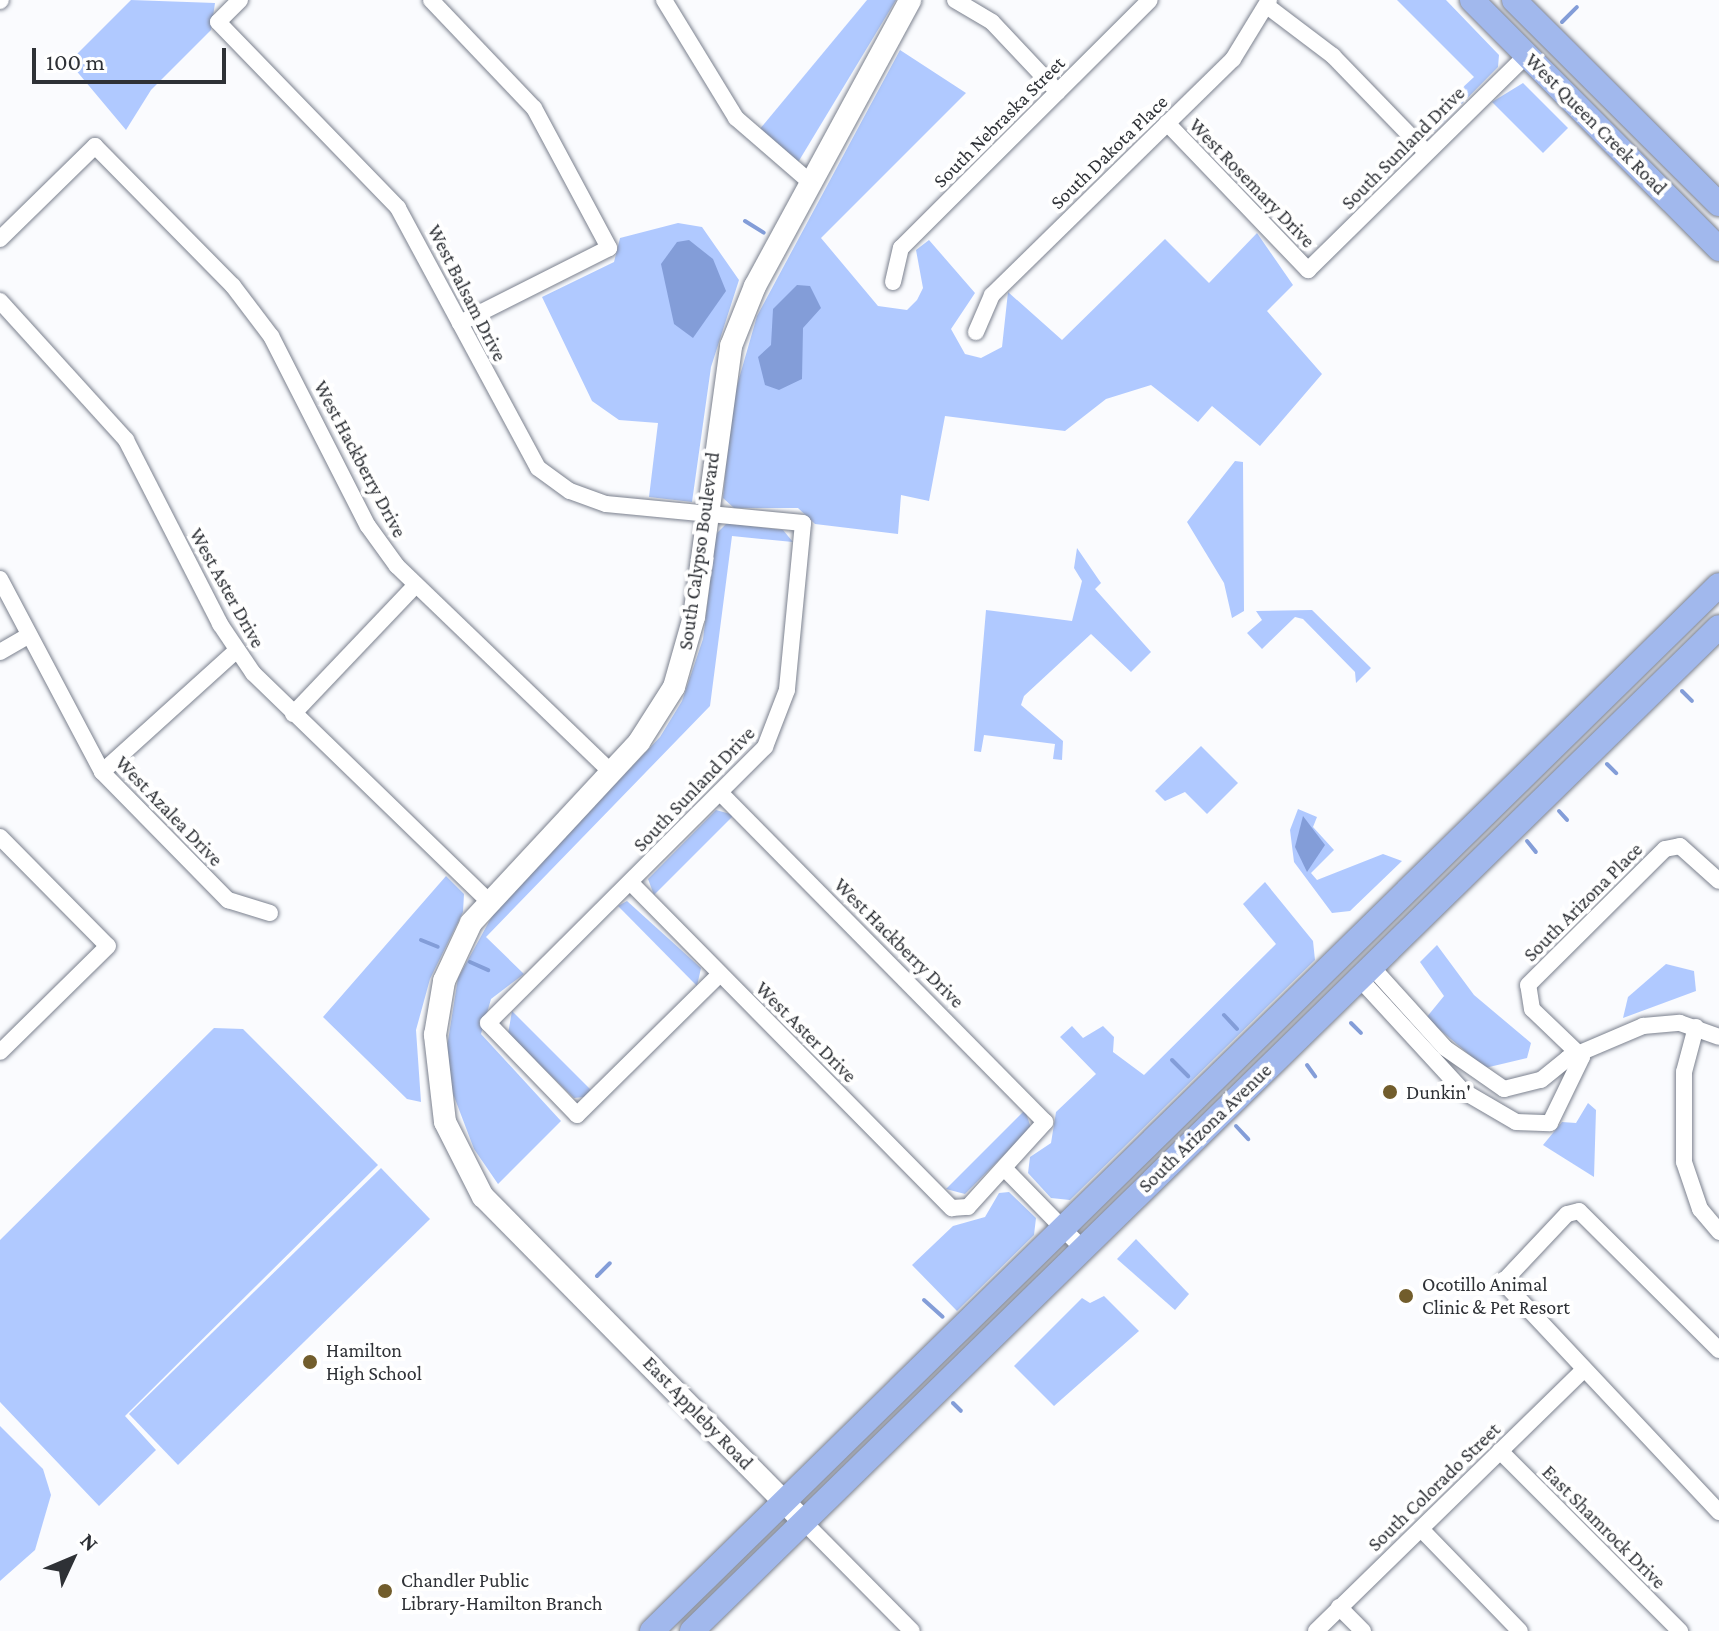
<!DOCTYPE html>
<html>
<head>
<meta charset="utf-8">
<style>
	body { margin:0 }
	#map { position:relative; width:1719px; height:1631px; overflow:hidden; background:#fafbfe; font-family:"Crimson Pro",serif }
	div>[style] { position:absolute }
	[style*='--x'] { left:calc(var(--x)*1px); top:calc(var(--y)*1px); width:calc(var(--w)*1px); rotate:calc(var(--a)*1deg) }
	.green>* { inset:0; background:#b0c9ff }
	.water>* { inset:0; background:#839dd8 }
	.stream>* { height:4px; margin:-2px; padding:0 2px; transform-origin:2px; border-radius:2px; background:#839dd8 }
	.roads { filter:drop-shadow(0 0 2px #7b818e) drop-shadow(0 0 2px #7b818e) }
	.street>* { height:16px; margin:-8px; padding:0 8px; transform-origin:8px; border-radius:8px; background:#fff }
	.secondary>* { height:22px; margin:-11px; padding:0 11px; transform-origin:11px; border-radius:11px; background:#fff }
	.primary>* { height:24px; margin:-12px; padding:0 12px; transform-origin:12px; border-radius:12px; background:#a1b8ed }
	.dots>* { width:22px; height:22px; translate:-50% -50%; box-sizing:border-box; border:4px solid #fff; border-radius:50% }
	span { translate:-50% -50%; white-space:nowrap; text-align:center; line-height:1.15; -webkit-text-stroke:8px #fff; paint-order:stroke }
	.street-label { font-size:20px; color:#2e3136 }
	.poi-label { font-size:20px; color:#2e3136 }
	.left { translate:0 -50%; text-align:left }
	.north { position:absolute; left:32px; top:1519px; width:80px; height:80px; -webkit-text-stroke:6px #fff; paint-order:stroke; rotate:46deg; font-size:22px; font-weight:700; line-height:32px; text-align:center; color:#2e3136 }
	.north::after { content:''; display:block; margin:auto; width:28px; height:36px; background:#2e3136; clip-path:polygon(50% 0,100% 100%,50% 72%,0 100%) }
	.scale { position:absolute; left:32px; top:48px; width:194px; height:36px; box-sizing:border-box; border:4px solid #2e3136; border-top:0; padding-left:10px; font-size:24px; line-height:28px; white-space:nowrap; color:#2e3136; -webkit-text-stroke:6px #fff; paint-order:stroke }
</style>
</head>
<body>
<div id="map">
	<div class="green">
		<div style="clip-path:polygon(131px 0,215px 3px,211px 30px,151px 90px,126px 130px,69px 62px)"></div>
		<div style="clip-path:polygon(867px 0,896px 0,797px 164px,759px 130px)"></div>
		<div style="clip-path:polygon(1397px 0,1446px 0,1499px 55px,1498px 67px,1435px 131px,1419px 128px,1474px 77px)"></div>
		<div style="clip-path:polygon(900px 50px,966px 93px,821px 238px,878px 306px,907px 310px,917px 300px,923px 288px,916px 250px,929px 240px,975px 293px,951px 329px,965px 354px,981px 358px,1002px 347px,1008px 292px,1062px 340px,1165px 239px,1209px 283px,1257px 233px,1293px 285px,1267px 311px,1322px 374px,1260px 446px,1212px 406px,1198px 422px,1151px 385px,1106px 399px,1065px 431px,945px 416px,929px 501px,901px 495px,898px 534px,815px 524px,798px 508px,734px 508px,723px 498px,732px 403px,757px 316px)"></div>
		<div style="clip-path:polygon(1523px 83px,1568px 128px,1543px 153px,1492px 102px)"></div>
		<div style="clip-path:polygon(678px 223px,702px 227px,739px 280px,711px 367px,692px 502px,649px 497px,658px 423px,619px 420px,592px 401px,542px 297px,614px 262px,620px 238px)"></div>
		<div style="clip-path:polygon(1235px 461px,1243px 462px,1244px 611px,1232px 618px,1224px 583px,1187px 522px)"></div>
		<div style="clip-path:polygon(727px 523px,783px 530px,793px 542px,732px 536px,710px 706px,486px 937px,524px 974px,491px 999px,481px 1034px,561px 1121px,498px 1184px,474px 1149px,452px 1091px,447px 1047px,458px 978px,496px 909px,660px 737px,682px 701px,703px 639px,716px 534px)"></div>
		<div style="clip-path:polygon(1077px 548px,1101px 583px,1095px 589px,1151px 652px,1131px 672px,1091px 634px,1024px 696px,1021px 705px,1063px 741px,1062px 760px,1053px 759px,1055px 744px,984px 735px,981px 752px,974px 751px,986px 610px,1072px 621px,1082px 581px,1074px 568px)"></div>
		<div style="clip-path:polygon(1312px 610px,1371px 668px,1356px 683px,1355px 672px,1303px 619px,1295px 617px,1262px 649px,1247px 633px,1262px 620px,1256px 611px)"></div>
		<div style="clip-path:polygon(1201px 746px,1238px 783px,1207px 814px,1185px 792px,1165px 801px,1155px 791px)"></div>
		<div style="clip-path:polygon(1298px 809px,1317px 817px,1313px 827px,1334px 850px,1311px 873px,1317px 880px,1383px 854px,1402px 861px,1350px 911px,1332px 913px,1294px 862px,1290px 830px)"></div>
		<div style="clip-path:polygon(716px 810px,734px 815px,654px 895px,648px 879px)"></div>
		<div style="clip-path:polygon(446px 876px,464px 894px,463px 912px,430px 979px,416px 1030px,421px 1102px,407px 1099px,323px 1017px)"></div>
		<div style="clip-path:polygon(1265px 882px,1313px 941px,1315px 960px,1070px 1200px,1051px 1198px,1028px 1173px,1030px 1157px,1051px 1143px,1056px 1112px,1096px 1074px,1060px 1037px,1072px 1026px,1083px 1038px,1103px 1026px,1114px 1037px,1113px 1052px,1144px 1075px,1276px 944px,1243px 904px)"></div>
		<div style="clip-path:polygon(627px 901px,701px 968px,697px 986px,618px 906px)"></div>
		<div style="clip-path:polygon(1437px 945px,1474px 995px,1531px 1043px,1527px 1058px,1485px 1068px,1426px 1018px,1444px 996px,1420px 962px)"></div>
		<div style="clip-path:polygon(1666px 964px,1694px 971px,1696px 991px,1623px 1018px,1628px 997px)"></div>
		<div style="clip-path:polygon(512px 1011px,592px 1091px,585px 1097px,574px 1098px,508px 1034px)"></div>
		<div style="clip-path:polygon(214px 1028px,243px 1029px,378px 1165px,125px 1416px,156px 1450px,99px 1506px,0 1402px,0 1240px)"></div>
		<div style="clip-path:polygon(1588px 1103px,1596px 1110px,1594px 1177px,1543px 1145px,1562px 1122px,1576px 1123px)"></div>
		<div style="clip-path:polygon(1025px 1110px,1031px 1128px,965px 1194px,946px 1189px)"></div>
		<div style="clip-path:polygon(381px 1168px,430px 1219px,178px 1465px,129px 1414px)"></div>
		<div style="clip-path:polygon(1009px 1192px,1036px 1218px,1034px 1235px,957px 1311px,912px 1265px,953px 1226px,985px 1217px,999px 1193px)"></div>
		<div style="clip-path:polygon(1136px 1239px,1189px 1294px,1175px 1310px,1117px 1259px)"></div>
		<div style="clip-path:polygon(1104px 1296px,1139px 1331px,1054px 1406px,1014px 1366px,1082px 1298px,1090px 1303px)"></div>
		<div style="clip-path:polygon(0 1426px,43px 1469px,51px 1495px,35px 1550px,0 1581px)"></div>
	</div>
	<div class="water">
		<div style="clip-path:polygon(689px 240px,713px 259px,726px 291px,693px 338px,674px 324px,661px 264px,677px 242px)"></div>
		<div style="clip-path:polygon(797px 285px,810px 286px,821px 308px,803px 328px,802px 379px,779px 390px,765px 385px,758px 357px,771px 345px,773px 309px)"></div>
		<div style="clip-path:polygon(1303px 816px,1325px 845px,1307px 872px,1295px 847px)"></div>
	</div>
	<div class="stream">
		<div style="--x:1562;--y:22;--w:21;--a:-45"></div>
		<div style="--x:745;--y:221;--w:22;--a:32"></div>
		<div style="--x:1682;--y:691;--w:14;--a:45"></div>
		<div style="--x:1607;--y:764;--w:13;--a:45"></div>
		<div style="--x:1559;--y:811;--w:12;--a:48"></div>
		<div style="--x:1527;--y:841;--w:14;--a:51"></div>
		<div style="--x:421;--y:940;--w:18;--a:22"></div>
		<div style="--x:470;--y:962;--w:20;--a:24"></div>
		<div style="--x:1224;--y:1015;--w:19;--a:47"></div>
		<div style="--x:1351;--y:1023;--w:14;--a:45"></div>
		<div style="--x:1172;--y:1060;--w:23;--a:45"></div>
		<div style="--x:1307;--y:1065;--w:14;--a:54"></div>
		<div style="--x:1236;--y:1126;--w:18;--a:47"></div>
		<div style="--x:597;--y:1276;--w:18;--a:-45"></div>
		<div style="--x:924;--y:1300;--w:25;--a:42"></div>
		<div style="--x:953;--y:1403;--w:11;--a:45"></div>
	</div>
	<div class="roads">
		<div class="street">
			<div style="--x:240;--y:0;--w:31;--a:135"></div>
			<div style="--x:218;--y:22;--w:259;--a:45.9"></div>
			<div style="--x:398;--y:208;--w:295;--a:61.7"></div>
			<div style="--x:538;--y:468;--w:39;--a:36"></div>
			<div style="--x:570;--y:491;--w:38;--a:20"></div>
			<div style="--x:606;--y:504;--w:198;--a:5.5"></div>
			<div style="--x:803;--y:523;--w:168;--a:95.5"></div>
			<div style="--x:787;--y:690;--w:61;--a:111.1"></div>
			<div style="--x:765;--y:747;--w:391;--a:135.1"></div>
			<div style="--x:488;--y:1023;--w:128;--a:45.9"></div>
			<div style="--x:577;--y:1115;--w:201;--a:-44.6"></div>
			<div style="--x:431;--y:0;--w:149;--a:46.4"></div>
			<div style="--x:534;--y:108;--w:159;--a:61.8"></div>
			<div style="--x:609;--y:248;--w:167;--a:153.3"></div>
			<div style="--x:664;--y:0;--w:138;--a:58.6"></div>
			<div style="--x:736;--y:118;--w:99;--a:40.9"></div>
			<div style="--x:955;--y:0;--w:43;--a:30.7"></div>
			<div style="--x:992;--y:22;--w:96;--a:46.7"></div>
			<div style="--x:0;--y:1;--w:1;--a:-45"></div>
			<div style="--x:1267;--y:6;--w:83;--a:37.1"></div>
			<div style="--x:1333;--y:56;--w:134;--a:45.9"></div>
			<div style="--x:1167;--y:123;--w:204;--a:46.2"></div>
			<div style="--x:1308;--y:270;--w:307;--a:-44.5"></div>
			<div style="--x:0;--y:239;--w:133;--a:-44.4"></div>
			<div style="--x:95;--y:146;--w:197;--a:45.4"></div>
			<div style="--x:233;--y:286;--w:63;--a:52.8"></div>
			<div style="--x:271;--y:336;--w:213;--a:63"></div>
			<div style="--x:368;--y:526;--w:49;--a:54.1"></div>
			<div style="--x:397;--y:566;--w:297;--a:43.9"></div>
			<div style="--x:893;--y:282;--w:35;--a:-77"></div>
			<div style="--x:901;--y:248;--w:351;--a:-44.9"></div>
			<div style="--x:0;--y:301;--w:188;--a:47.8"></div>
			<div style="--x:126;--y:440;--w:207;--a:62.9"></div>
			<div style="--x:220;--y:624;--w:59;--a:56"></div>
			<div style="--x:253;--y:673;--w:327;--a:44.1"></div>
			<div style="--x:976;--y:332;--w:40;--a:-66.6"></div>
			<div style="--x:992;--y:295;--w:337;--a:-44.4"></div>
			<div style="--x:1233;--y:59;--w:69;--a:-58.6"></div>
			<div style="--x:0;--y:579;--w:218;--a:62.1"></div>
			<div style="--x:102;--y:772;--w:180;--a:45.5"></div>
			<div style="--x:228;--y:900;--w:44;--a:17.2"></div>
			<div style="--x:0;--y:652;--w:32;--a:-30"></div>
			<div style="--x:293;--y:714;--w:177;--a:-46.4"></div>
			<div style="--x:102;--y:772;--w:181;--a:-42.1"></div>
			<div style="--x:0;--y:837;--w:153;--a:45.3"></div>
			<div style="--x:108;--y:946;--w:151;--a:135.5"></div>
			<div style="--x:631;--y:883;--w:457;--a:45.4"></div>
			<div style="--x:952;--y:1208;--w:16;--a:-4"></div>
			<div style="--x:968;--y:1207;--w:115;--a:-47.8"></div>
			<div style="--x:1045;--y:1122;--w:460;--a:-134.6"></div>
			<div style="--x:1371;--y:966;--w:110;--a:47.9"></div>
			<div style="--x:1445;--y:1048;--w:72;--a:34.8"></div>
			<div style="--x:1504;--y:1089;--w:38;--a:-14"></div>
			<div style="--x:1541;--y:1080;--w:35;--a:-39"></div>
			<div style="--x:1568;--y:1058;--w:82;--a:-23.1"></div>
			<div style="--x:1643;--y:1026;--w:37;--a:-5"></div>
			<div style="--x:1680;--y:1023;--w:41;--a:19.7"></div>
			<div style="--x:1359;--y:978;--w:154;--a:47.4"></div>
			<div style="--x:1463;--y:1091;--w:61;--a:30.3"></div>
			<div style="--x:1516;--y:1122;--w:34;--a:2"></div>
			<div style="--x:1550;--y:1123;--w:73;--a:-64.1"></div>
			<div style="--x:1696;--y:1027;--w:47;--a:104.9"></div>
			<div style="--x:1684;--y:1072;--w:90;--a:90"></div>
			<div style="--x:1684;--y:1162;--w:50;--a:71.2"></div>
			<div style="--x:1700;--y:1209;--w:30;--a:50"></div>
			<div style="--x:1582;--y:1057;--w:69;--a:-136.2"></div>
			<div style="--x:1532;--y:1009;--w:24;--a:-99"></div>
			<div style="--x:1528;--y:985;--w:193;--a:-44.8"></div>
			<div style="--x:1665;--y:849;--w:15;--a:-11"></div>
			<div style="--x:1680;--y:846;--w:52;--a:41.9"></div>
			<div style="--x:1005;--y:1169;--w:110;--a:45.7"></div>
			<div style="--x:1719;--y:1350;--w:197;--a:-135.2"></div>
			<div style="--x:1579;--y:1211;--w:12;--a:166"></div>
			<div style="--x:1567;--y:1214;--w:93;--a:133.3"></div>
			<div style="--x:1503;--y:1282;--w:316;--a:46.8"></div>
			<div style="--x:1500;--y:1451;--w:255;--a:45"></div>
			<div style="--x:804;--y:1522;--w:153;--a:45.3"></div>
			<div style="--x:1421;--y:1529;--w:142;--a:45.9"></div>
			<div style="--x:1339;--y:1607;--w:34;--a:45"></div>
			<div style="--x:1316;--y:1631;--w:371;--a:-44.3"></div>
		</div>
		<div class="secondary">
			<div style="--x:804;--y:1522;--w:457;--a:-134.6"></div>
			<div style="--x:483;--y:1197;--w:84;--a:-116.9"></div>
			<div style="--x:445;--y:1122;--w:88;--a:-96.6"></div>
			<div style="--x:435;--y:1035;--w:55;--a:-80.5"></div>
			<div style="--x:444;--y:981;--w:64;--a:-65"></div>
			<div style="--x:471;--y:923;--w:247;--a:-47.1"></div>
			<div style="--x:639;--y:742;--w:65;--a:-57.5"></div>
			<div style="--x:674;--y:687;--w:73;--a:-74.1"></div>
			<div style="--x:694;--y:617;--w:274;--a:-82.2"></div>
			<div style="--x:731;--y:346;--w:65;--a:-68.2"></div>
			<div style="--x:755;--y:286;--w:325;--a:-61.5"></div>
		</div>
		<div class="primary">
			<div style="--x:1472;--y:0;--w:351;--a:45.2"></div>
			<div style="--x:1514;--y:0;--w:289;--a:44.9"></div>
			<div style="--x:652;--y:1631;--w:1494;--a:-44.43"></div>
			<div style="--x:692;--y:1631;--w:1436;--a:-44.35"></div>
		</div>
	</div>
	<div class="dots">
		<div style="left:1390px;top:1092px;background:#725d2c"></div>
		<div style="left:1406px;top:1296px;background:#725d2c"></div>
		<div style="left:310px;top:1362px;background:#725d2c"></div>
		<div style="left:385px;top:1591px;background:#725d2c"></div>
	</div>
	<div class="street-label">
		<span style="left:999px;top:122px;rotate:-45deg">South Nebraska Street</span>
		<span style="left:1596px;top:124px;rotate:45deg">West Queen Creek Road</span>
		<span style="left:1403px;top:148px;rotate:-45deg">South Sunland Drive</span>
		<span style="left:1109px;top:152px;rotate:-44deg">South Dakota Place</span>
		<span style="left:1252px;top:183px;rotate:46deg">West Rosemary Drive</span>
		<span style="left:467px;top:293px;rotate:63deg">West Balsam Drive</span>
		<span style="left:360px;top:459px;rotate:62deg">West Hackberry Drive</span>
		<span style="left:699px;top:551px;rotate:-82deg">South Calypso Boulevard</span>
		<span style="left:227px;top:588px;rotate:61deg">West Aster Drive</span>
		<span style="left:694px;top:789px;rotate:-46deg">South Sunland Drive</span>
		<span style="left:169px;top:811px;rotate:46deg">West Azalea Drive</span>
		<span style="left:1583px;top:902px;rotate:-45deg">South Arizona Place</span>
		<span style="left:899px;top:943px;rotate:45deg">West Hackberry Drive</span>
		<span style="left:806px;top:1032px;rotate:45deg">West Aster Drive</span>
		<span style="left:1205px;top:1128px;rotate:-44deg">South Arizona Avenue</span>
		<span style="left:698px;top:1413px;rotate:46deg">East Appleby Road</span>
		<span style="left:1434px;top:1487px;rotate:-44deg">South Colorado Street</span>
		<span style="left:1604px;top:1527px;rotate:45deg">East Shamrock Drive</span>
	</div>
	<div class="poi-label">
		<span class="left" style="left:1406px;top:1092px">Dunkin'</span>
		<span class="left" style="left:1422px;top:1296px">Ocotillo Animal<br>Clinic &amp; Pet Resort</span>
		<span class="left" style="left:326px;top:1362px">Hamilton<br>High School</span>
		<span class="left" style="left:401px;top:1592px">Chandler Public<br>Library-Hamilton Branch</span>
	</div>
	<div class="north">N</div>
	<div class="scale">100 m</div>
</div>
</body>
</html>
